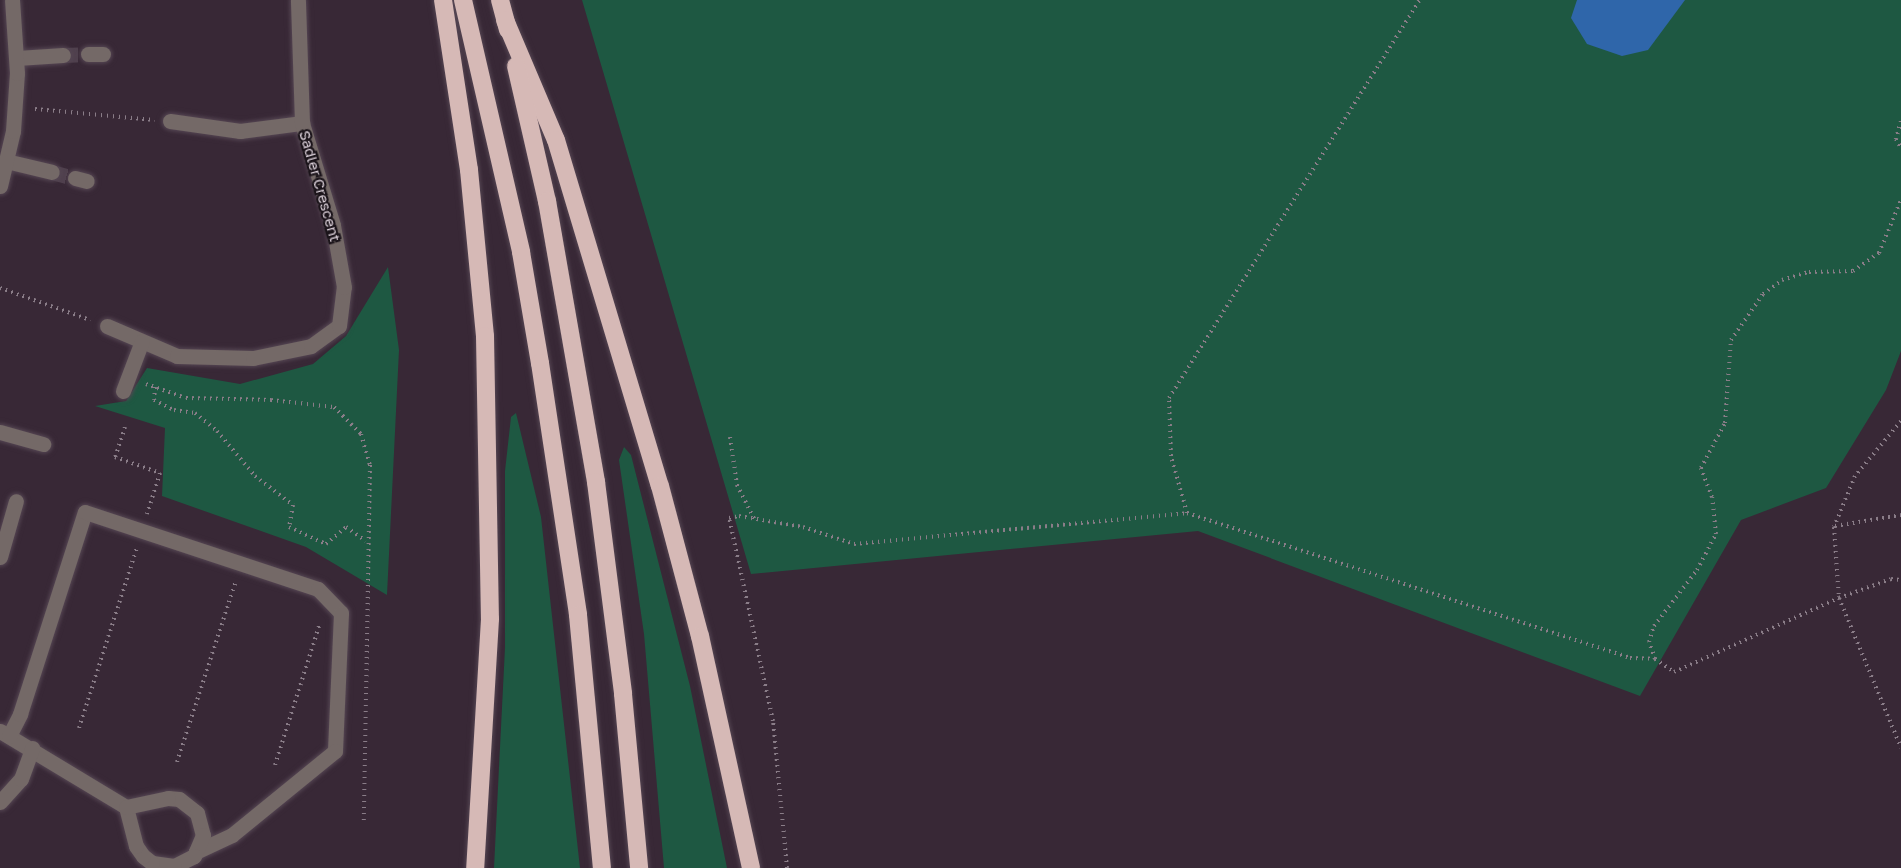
<!DOCTYPE html>
<html>
<head>
<meta charset="utf-8">
<style>
	body { margin:0 }
	#map { position:relative; width:1901px; height:868px; overflow:hidden; background:#382836; font-family:"Golos Text",sans-serif }
	div>[style] { position:absolute }
	[style*='--x'] { left:calc(var(--x)*1px); top:calc(var(--y)*1px); width:calc(var(--w)*1px); rotate:calc(var(--a)*1deg) }
	.green>* { inset:0; background:#1e5842 }
	.water>* { inset:0; background:#2f66aa }
	.minor-tunnel>* { height:15px; margin-top:-7.5px; transform-origin:0; background:repeating-linear-gradient(90deg,#50414e 0 15px,transparent 0 23px) }
	.path>* { height:4px; margin-top:-2px; transform-origin:0; background:repeating-linear-gradient(90deg,#8a7d88 0 1.5px,transparent 0 6px) }
	.roads { filter:drop-shadow(0 0 2px #554653) drop-shadow(0 0 2px #554653) }
	.minor>* { height:15px; margin:-7.5px; padding:0 7.5px; transform-origin:7.5px; border-radius:7.5px; background:#746967 }
	.highway>* { height:18px; margin:-9px; padding:0 9px; transform-origin:9px; border-radius:9px; background:#d6b9b6 }
	span { translate:-50% -50%; white-space:nowrap; text-align:center; line-height:1.15; -webkit-text-stroke:4.5px #1b141a; paint-order:stroke }
	.street-label { font-size:15px; color:#d9ced7 }
</style>
</head>
<body>
<div id="map">
	<div class="green">
		<div style="clip-path:polygon(582px 0,1901px 0,1901px 351px,1886px 390px,1826px 488px,1741px 520px,1640px 696px,1198px 531px,751px 574px)"></div>
		<div style="clip-path:polygon(388px 267px,399px 350px,387px 595px,306px 547px,162px 496px,165px 428px,95px 406px,126px 401px,147px 368px,240px 384px,313px 364px,346px 336px)"></div>
		<div style="clip-path:polygon(516px 413px,541px 517px,580px 868px,494px 868px,505px 647px,505px 471px,511px 417px)"></div>
		<div style="clip-path:polygon(624px 447px,631px 455px,690px 686px,727px 868px,664px 868px,644px 634px,619px 460px)"></div>
	</div>
	<div class="water">
		<div style="clip-path:polygon(1577px 0,1685px 0,1648px 50px,1622px 56px,1587px 44px,1571px 18px)"></div>
	</div>
	<div class="minor-tunnel">
		<div style="--x:63;--y:55;--w:25;--a:-2"></div>
		<div style="--x:52;--y:172;--w:24;--a:15"></div>
	</div>
	<div class="path">
		<div style="--x:35;--y:109;--w:120;--a:5.3"></div>
		<div style="--x:1901;--y:121;--w:19;--a:106"></div>
		<div style="--x:1896;--y:139;--w:10;--a:61"></div>
		<div style="--x:0;--y:288;--w:96;--a:19.6"></div>
		<div style="--x:146;--y:384;--w:42;--a:19.3"></div>
		<div style="--x:186;--y:398;--w:85;--a:1.3"></div>
		<div style="--x:271;--y:400;--w:63;--a:6.3"></div>
		<div style="--x:334;--y:407;--w:38;--a:45"></div>
		<div style="--x:361;--y:434;--w:32;--a:74"></div>
		<div style="--x:370;--y:465;--w:355;--a:91"></div>
		<div style="--x:155;--y:387;--w:13;--a:94"></div>
		<div style="--x:154;--y:400;--w:22;--a:27"></div>
		<div style="--x:174;--y:410;--w:21;--a:8"></div>
		<div style="--x:195;--y:413;--w:28;--a:39"></div>
		<div style="--x:217;--y:431;--w:59;--a:49.8"></div>
		<div style="--x:255;--y:476;--w:48;--a:37.3"></div>
		<div style="--x:293;--y:505;--w:22;--a:100"></div>
		<div style="--x:289;--y:527;--w:41;--a:24.7"></div>
		<div style="--x:326;--y:544;--w:26;--a:-40"></div>
		<div style="--x:346;--y:527;--w:24;--a:35"></div>
		<div style="--x:1901;--y:421;--w:72;--a:129.9"></div>
		<div style="--x:1855;--y:476;--w:55;--a:112.4"></div>
		<div style="--x:1834;--y:527;--w:71;--a:86"></div>
		<div style="--x:1839;--y:598;--w:162;--a:67.5"></div>
		<div style="--x:125;--y:427;--w:32;--a:108"></div>
		<div style="--x:115;--y:457;--w:48;--a:19.6"></div>
		<div style="--x:160;--y:473;--w:43;--a:107.6"></div>
		<div style="--x:730;--y:437;--w:49;--a:81.7"></div>
		<div style="--x:737;--y:485;--w:38;--a:63"></div>
		<div style="--x:1187;--y:513;--w:59;--a:-105.7"></div>
		<div style="--x:1171;--y:456;--w:58;--a:-92"></div>
		<div style="--x:1169;--y:398;--w:471;--a:-57.8"></div>
		<div style="--x:1835;--y:526;--w:67;--a:-9.5"></div>
		<div style="--x:1655;--y:659;--w:18;--a:-109"></div>
		<div style="--x:1649;--y:642;--w:17;--a:-73"></div>
		<div style="--x:1654;--y:626;--w:71;--a:-52.5"></div>
		<div style="--x:1697;--y:570;--w:41;--a:-62.2"></div>
		<div style="--x:1716;--y:534;--w:37;--a:-96"></div>
		<div style="--x:1712;--y:497;--w:31;--a:-111"></div>
		<div style="--x:1701;--y:468;--w:51;--a:-61.9"></div>
		<div style="--x:1725;--y:423;--w:83;--a:-85.9"></div>
		<div style="--x:1731;--y:340;--w:56;--a:-55.2"></div>
		<div style="--x:1763;--y:294;--w:24;--a:-36"></div>
		<div style="--x:1782;--y:280;--w:28;--a:-17"></div>
		<div style="--x:1809;--y:272;--w:44;--a:-1.3"></div>
		<div style="--x:1853;--y:271;--w:32;--a:-35"></div>
		<div style="--x:1879;--y:253;--w:57;--a:-67.5"></div>
		<div style="--x:79;--y:728;--w:190;--a:-72.2"></div>
		<div style="--x:177;--y:762;--w:191;--a:-72"></div>
		<div style="--x:275;--y:765;--w:149;--a:-72.4"></div>
		<div style="--x:787;--y:868;--w:148;--a:-95.4"></div>
		<div style="--x:773;--y:721;--w:208;--a:-102.2"></div>
		<div style="--x:729;--y:518;--w:10;--a:-11"></div>
		<div style="--x:739;--y:516;--w:65;--a:9.8"></div>
		<div style="--x:803;--y:527;--w:54;--a:18.4"></div>
		<div style="--x:854;--y:544;--w:334;--a:-5.3"></div>
		<div style="--x:1187;--y:513;--w:466;--a:18.1"></div>
		<div style="--x:1630;--y:658;--w:25;--a:2"></div>
		<div style="--x:1655;--y:659;--w:23;--a:34"></div>
		<div style="--x:1674;--y:672;--w:181;--a:-24.2"></div>
		<div style="--x:1839;--y:598;--w:55;--a:-20.1"></div>
		<div style="--x:1891;--y:579;--w:10;--a:6"></div>
	</div>
	<div class="roads">
		<div class="minor">
			<div style="--x:88;--y:54;--w:15;--a:0"></div>
			<div style="--x:17;--y:58;--w:46;--a:-3.7"></div>
			<div style="--x:170;--y:121;--w:71;--a:8.1"></div>
			<div style="--x:240;--y:131;--w:63;--a:-7.4"></div>
			<div style="--x:6;--y:161;--w:47;--a:13.4"></div>
			<div style="--x:75;--y:178;--w:12;--a:14"></div>
			<div style="--x:0;--y:186;--w:57;--a:-76.7"></div>
			<div style="--x:13;--y:131;--w:58;--a:-86.1"></div>
			<div style="--x:17;--y:73;--w:73;--a:-93.9"></div>
			<div style="--x:107;--y:326;--w:76;--a:23.2"></div>
			<div style="--x:177;--y:356;--w:76;--a:1.5"></div>
			<div style="--x:253;--y:358;--w:59;--a:-11.7"></div>
			<div style="--x:311;--y:346;--w:34;--a:-36"></div>
			<div style="--x:339;--y:326;--w:39;--a:-83"></div>
			<div style="--x:344;--y:287;--w:63;--a:-100.1"></div>
			<div style="--x:333;--y:225;--w:107;--a:-106.9"></div>
			<div style="--x:302;--y:123;--w:123;--a:-91.9"></div>
			<div style="--x:123;--y:391;--w:53;--a:-69.2"></div>
			<div style="--x:0;--y:432;--w:45;--a:15.6"></div>
			<div style="--x:0;--y:557;--w:58;--a:-74.1"></div>
			<div style="--x:0;--y:731;--w:147;--a:31.1"></div>
			<div style="--x:9;--y:736;--w:25;--a:-63"></div>
			<div style="--x:20;--y:714;--w:212;--a:-72.2"></div>
			<div style="--x:85;--y:512;--w:245;--a:18.3"></div>
			<div style="--x:318;--y:589;--w:33;--a:46"></div>
			<div style="--x:341;--y:613;--w:138;--a:92.5"></div>
			<div style="--x:335;--y:751;--w:133;--a:140.8"></div>
			<div style="--x:232;--y:835;--w:40;--a:155"></div>
			<div style="--x:168;--y:798;--w:11;--a:5"></div>
			<div style="--x:179;--y:799;--w:23;--a:38"></div>
			<div style="--x:197;--y:813;--w:23;--a:75"></div>
			<div style="--x:203;--y:835;--w:23;--a:113"></div>
			<div style="--x:194;--y:856;--w:22;--a:153"></div>
			<div style="--x:174;--y:866;--w:22;--a:-172"></div>
			<div style="--x:152;--y:863;--w:11;--a:-142"></div>
			<div style="--x:143;--y:856;--w:12;--a:-125"></div>
			<div style="--x:136;--y:846;--w:40;--a:-104.4"></div>
			<div style="--x:126;--y:807;--w:43;--a:-12.1"></div>
			<div style="--x:0;--y:802;--w:31;--a:-48"></div>
			<div style="--x:21;--y:779;--w:33;--a:-70"></div>
		</div>
		<div class="highway">
			<div style="--x:443;--y:0;--w:172;--a:81.3"></div>
			<div style="--x:469;--y:170;--w:167;--a:84.5"></div>
			<div style="--x:485;--y:336;--w:283;--a:89"></div>
			<div style="--x:490;--y:619;--w:249;--a:93.4"></div>
			<div style="--x:463;--y:0;--w:259;--a:77"></div>
			<div style="--x:521;--y:252;--w:113;--a:80.3"></div>
			<div style="--x:540;--y:363;--w:255;--a:81.4"></div>
			<div style="--x:578;--y:615;--w:254;--a:84.6"></div>
			<div style="--x:500;--y:0;--w:31;--a:75"></div>
			<div style="--x:505;--y:20;--w:130;--a:67"></div>
			<div style="--x:556;--y:140;--w:361;--a:73.3"></div>
			<div style="--x:660;--y:486;--w:155;--a:75.1"></div>
			<div style="--x:700;--y:636;--w:238;--a:77.6"></div>
			<div style="--x:516;--y:66;--w:139;--a:77.1"></div>
			<div style="--x:547;--y:201;--w:285;--a:80.1"></div>
			<div style="--x:596;--y:482;--w:214;--a:82.7"></div>
			<div style="--x:623;--y:694;--w:175;--a:84.7"></div>
		</div>
	</div>
	<div class="street-label">
		<span style="left:320px;top:186px;rotate:74deg">Sadler Crescent</span>
	</div>
</div>
</body>
</html>
